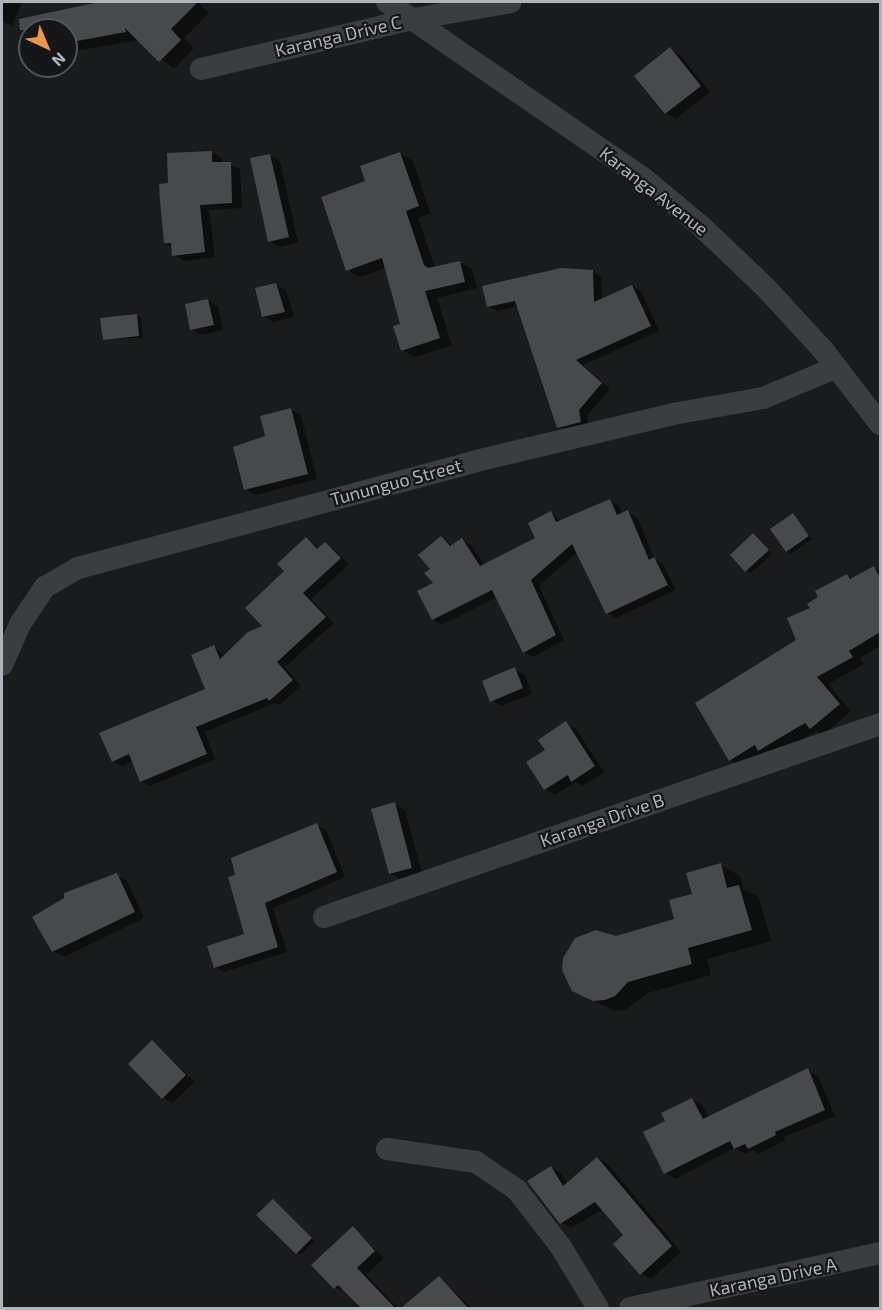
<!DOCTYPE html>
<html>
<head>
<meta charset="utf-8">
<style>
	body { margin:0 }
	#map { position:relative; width:882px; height:1310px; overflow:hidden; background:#1a1b1c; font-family:"Exo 2",sans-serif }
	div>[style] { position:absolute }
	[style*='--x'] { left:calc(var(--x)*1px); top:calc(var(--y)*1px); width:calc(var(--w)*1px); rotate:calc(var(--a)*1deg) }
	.shadow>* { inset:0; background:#0007 }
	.building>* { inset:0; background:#47494c }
	.street>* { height:22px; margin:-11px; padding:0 11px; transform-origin:11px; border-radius:11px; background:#3b3d41 }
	span { translate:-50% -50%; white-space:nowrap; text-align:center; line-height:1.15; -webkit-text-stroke:4.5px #151617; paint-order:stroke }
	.street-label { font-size:18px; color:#aeb4bb }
	.frame { position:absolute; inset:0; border:3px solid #aeb4bb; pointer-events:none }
	.north { position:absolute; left:18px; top:18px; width:60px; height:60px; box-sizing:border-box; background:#151617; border:2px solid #525559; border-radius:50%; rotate:136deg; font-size:16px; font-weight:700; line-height:24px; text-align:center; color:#aeb4bb }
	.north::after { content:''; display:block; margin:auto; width:21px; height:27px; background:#e99746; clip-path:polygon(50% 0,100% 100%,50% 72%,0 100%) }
</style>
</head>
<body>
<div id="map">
	<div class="shadow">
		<div style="clip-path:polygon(2px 2px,22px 2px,12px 26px,2px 21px)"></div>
		<div style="clip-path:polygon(102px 2px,198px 2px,209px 13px,184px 38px,194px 48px,174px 69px,139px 40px,76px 51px,66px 45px,66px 30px,60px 30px)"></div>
		<div style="clip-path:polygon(670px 49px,680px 55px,710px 92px,676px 119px,666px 113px)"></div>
		<div style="clip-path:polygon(212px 152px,222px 158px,222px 163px,240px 169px,242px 208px,209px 210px,215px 257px,184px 261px,174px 255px,173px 247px,165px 242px,169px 184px)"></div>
		<div style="clip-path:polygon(400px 153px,413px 161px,430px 213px,418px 218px,435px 268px,460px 262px,472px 269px,477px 288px,437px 298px,452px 345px,415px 357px,402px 350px,401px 325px,386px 268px,359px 277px,347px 270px,367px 182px)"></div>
		<div style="clip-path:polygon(270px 155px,280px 161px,298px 242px,280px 247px,270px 241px)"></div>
		<div style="clip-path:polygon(593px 272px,601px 277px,602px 300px,632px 286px,641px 291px,659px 331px,583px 365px,610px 389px,587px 416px,589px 427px,568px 432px,559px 427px,518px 306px,497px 311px,488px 306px)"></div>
		<div style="clip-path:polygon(276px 285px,286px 290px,294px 317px,273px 322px,263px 316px)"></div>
		<div style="clip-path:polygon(208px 301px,218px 306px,223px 330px,202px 335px,192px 329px)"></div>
		<div style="clip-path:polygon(137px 315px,141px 318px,143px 338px,104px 339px)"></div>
		<div style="clip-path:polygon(290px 409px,301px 415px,317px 479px,256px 495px,246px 489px,267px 438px)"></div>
		<div style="clip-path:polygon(610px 501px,619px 506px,622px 514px,628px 512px,637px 517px,655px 560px,663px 564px,676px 590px,616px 618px,607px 613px,577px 552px,539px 586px,564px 640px,533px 657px,524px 652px,497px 597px,442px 625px,433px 619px,435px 583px,432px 569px,441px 538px,453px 546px,462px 540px,471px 545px,484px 565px,537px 538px,551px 513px,562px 522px)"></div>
		<div style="clip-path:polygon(793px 515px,812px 539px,791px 554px,787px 551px)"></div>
		<div style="clip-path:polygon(753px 535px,772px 554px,751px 573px,746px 571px)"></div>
		<div style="clip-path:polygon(306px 539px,320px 549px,325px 544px,334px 549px,349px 564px,311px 599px,334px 623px,285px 667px,301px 686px,279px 705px,275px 703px,205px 732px,215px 759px,150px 786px,141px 781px,133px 761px,123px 766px,113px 761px,207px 690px,214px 647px,225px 656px,265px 627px,286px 571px)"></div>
		<div style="clip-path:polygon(874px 567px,880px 571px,880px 646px,860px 658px,864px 664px,828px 684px,851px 711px,823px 735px,816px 731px,772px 757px,742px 767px,730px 760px,812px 609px,847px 575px,853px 579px)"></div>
		<div style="clip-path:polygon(515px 669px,525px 675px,532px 694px,501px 706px,491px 700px)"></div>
		<div style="clip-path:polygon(566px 723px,576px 729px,604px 772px,583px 786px,576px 782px,555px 795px,545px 789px,528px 763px,547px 750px)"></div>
		<div style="clip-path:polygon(395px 804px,405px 810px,422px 873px,400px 879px,390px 873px)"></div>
		<div style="clip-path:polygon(317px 825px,326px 830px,345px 877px,273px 908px,287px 952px,224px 972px,215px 967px,246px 935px,236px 876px)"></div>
		<div style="clip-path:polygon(721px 865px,740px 876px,743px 889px,759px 897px,771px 941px,707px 959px,711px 975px,648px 993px,625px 1010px,614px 1011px,573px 990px,564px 970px,568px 948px,585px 933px,596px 931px,616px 937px,676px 920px)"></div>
		<div style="clip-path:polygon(117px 875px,127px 881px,144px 918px,64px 957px,53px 951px)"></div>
		<div style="clip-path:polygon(152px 1042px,195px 1081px,173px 1103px,163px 1098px)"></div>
		<div style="clip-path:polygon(808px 1070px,818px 1076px,835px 1116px,784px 1137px,785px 1140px,759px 1154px,753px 1150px,745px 1154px,735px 1148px,675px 1179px,665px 1173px,667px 1122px,692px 1099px,702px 1105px,709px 1118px)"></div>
		<div style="clip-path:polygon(598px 1158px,608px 1164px,681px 1252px,651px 1279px,641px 1273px,625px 1235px,603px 1209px,571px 1228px,561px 1222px,551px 1167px,561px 1173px,568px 1184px)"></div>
		<div style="clip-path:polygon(273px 1201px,315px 1241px,301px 1255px,297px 1253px)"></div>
		<div style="clip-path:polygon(353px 1228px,384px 1258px,366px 1275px,398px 1308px,363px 1308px,347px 1292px,335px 1288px)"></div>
		<div style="clip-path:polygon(439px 1277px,470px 1307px,404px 1308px)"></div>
	</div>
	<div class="building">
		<div style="clip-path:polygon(99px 2px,198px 2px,171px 29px,181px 40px,159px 62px,125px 28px,126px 32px,66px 43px,66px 30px,20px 30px,19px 19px)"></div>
		<div style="clip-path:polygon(670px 47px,701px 86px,665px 114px,634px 76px)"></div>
		<div style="clip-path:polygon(212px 151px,212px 162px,231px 162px,232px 203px,200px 205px,205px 252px,172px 256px,171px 243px,164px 243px,160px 201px,159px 184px,168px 183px,167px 153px)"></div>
		<div style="clip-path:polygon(400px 152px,419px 206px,406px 211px,424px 265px,428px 268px,460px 261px,465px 282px,425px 291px,440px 338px,401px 351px,393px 326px,400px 324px,382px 258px,346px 271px,321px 197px,365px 181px,360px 166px)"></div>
		<div style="clip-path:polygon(270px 154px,289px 237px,268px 242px,250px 158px)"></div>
		<div style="clip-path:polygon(561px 268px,593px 270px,594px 302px,632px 285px,651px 326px,576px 360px,602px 383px,579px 410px,581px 422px,557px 428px,515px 301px,487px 307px,482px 286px)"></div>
		<div style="clip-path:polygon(276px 283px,285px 312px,262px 317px,255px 288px)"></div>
		<div style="clip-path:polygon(208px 299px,214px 325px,190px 330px,185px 304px)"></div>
		<div style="clip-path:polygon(137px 314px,139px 336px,103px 340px,100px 318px)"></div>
		<div style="clip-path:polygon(291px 408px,308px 474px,244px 490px,233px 447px,265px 436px,260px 416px)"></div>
		<div style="clip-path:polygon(610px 499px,617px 515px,628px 510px,649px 560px,654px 557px,668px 585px,606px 614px,572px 544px,531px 580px,556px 635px,523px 653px,492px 590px,432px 620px,417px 591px,433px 583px,424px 573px,430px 569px,418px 555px,441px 536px,450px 546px,462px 538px,480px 566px,535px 538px,528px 523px,551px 511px,556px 522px)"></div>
		<div style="clip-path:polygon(793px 513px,809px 536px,786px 552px,770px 529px)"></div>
		<div style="clip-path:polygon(753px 533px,769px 550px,745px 572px,730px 555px)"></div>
		<div style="clip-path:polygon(306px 537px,317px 549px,325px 542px,341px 558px,303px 593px,326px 617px,277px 662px,293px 680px,269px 701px,267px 698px,196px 727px,207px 754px,140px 782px,129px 754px,112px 762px,99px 733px,205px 689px,191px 655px,214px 645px,220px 659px,248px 632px,262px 626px,245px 608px,284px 571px,277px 564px)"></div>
		<div style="clip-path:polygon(874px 566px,880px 578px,880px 632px,849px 651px,853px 657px,817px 677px,840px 704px,810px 729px,805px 723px,758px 751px,755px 745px,729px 761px,695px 703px,796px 640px,787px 618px,810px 608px,807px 604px,818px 597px,815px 591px,847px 574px,850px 579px)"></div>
		<div style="clip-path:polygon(515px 667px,523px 688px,490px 702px,482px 681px)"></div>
		<div style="clip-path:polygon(566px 721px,595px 766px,571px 782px,568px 775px,544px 790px,526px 762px,545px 750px,538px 740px)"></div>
		<div style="clip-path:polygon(395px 802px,412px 868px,389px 874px,371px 809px)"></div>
		<div style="clip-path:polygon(317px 823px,337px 872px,265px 903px,278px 947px,214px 968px,207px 946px,244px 934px,228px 877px,235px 875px,231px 858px)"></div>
		<div style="clip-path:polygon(721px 863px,727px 888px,739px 885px,752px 930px,688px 948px,692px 964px,628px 982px,615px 996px,605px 1000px,593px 1001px,572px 991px,562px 970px,563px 958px,575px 938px,596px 930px,616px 936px,674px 919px,669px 900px,692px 894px,686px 873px)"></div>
		<div style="clip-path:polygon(117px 873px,135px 912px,52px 952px,32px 917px,64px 898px,64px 893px)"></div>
		<div style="clip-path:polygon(152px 1040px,186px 1075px,162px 1099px,128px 1064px)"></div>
		<div style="clip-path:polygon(808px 1068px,825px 1110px,775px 1132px,776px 1135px,748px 1149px,745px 1144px,734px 1149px,730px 1141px,664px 1174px,643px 1132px,665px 1121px,661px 1113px,692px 1098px,703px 1119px)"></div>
		<div style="clip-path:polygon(597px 1157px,672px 1246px,640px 1275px,613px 1244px,623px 1235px,595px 1202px,560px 1224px,527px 1181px,551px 1166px,563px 1186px)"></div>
		<div style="clip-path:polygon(273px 1199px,312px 1238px,296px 1254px,256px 1215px)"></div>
		<div style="clip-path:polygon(353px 1226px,375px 1251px,357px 1268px,395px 1308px,361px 1308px,338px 1285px,334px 1289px,311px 1265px)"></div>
		<div style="clip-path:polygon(439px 1276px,468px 1308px,401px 1308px)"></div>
	</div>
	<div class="street">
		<div style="--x:387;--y:2;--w:309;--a:34.5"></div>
		<div style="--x:642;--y:177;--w:78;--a:39.8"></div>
		<div style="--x:702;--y:227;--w:87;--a:43.6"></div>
		<div style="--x:765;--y:287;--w:87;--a:47.3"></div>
		<div style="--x:824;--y:351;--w:92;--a:52.5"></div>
		<div style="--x:201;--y:69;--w:218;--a:-13.3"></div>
		<div style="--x:413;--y:19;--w:99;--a:-9.8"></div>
		<div style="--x:2;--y:665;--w:45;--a:-66.3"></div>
		<div style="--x:20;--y:624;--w:45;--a:-56"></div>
		<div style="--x:45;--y:587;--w:38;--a:-30"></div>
		<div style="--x:78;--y:568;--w:412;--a:-15"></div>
		<div style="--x:476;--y:461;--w:203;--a:-13.4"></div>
		<div style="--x:673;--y:414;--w:91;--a:-10.1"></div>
		<div style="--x:763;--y:398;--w:80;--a:-22.7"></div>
		<div style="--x:324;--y:917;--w:589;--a:-19.14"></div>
		<div style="--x:387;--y:1149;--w:90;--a:8.3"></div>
		<div style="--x:476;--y:1162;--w:50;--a:34.3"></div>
		<div style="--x:517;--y:1190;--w:72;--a:52.3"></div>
		<div style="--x:561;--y:1247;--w:71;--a:58.8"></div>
		<div style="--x:630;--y:1308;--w:256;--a:-12.4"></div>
	</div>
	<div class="street-label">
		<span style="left:338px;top:36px;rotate:-13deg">Karanga Drive C</span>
		<span style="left:654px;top:191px;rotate:38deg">Karanga Avenue</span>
		<span style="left:396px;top:482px;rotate:-15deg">Tununguo Street</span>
		<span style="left:602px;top:820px;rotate:-19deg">Karanga Drive B</span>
		<span style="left:773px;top:1277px;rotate:-12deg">Karanga Drive A</span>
	</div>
	<div class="frame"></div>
	<div class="north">N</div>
</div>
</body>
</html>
